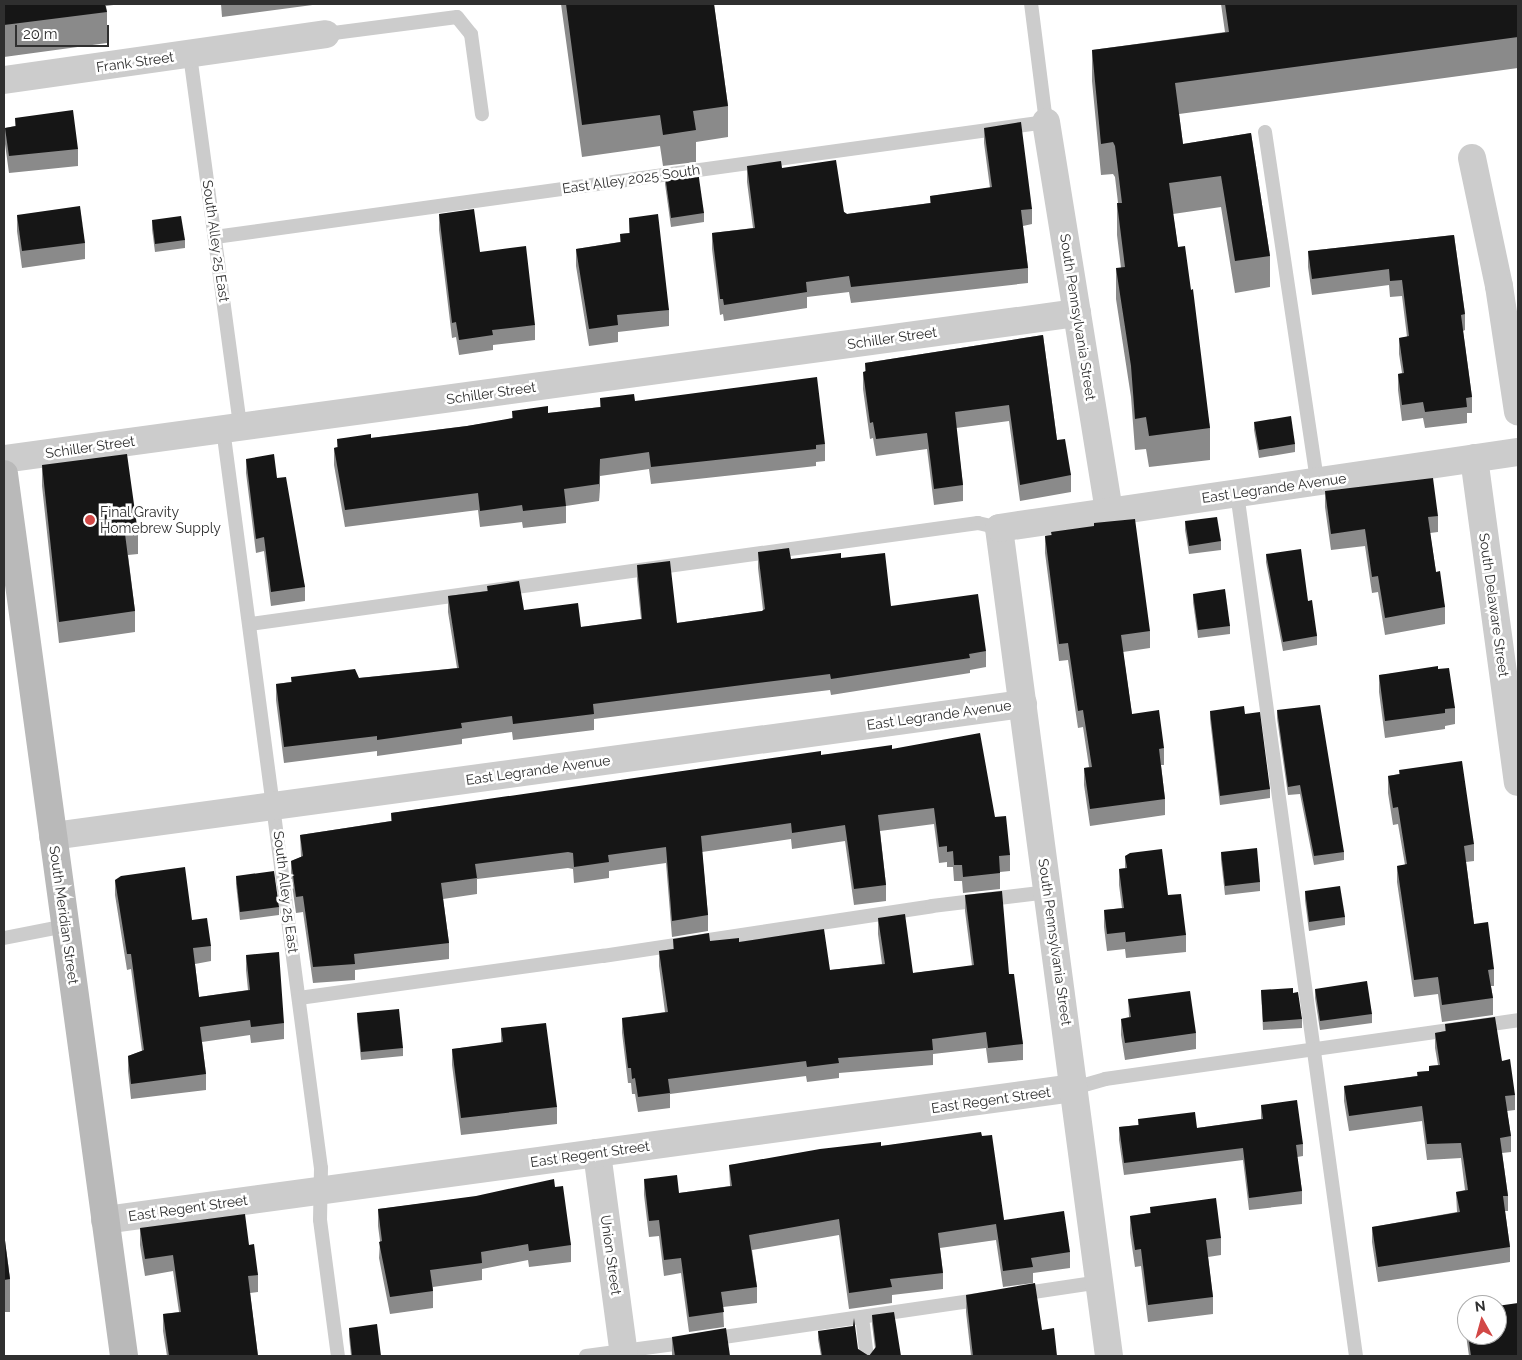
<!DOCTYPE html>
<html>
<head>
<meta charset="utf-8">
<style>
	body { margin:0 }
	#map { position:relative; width:1522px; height:1360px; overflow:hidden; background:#fff; font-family:Raleway,sans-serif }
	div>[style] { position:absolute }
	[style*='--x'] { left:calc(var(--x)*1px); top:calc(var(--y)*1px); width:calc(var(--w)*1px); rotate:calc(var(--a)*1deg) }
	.lane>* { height:14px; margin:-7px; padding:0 7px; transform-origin:7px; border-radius:7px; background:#ccc }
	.street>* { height:28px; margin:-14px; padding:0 14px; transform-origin:14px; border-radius:14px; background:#ccc }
	.secondary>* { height:28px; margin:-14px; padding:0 14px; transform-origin:14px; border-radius:14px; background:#b9b9b9 }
	.wall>* { inset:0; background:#8a8a8a }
	.shaded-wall>* { inset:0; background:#5c5c5c }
	.building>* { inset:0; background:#161616 }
	.dots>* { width:14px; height:14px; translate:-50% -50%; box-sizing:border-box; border:2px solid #fff; border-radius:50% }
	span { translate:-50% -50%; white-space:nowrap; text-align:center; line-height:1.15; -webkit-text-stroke:5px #fff; paint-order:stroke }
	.street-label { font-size:14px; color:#2f2f2f }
	.poi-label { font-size:14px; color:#2f2f2f }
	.left { translate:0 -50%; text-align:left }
	.frame { position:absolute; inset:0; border:5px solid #2f2f2f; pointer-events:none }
	.north { position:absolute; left:1457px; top:1295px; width:50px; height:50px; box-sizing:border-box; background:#fff; border:1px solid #acacac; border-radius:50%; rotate:353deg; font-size:14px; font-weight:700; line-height:20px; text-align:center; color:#2f2f2f }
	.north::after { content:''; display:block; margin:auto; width:18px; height:22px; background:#d24846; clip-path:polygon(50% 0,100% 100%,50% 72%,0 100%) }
	.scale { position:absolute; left:15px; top:25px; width:94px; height:22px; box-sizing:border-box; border:2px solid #2f2f2f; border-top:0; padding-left:6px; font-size:15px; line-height:18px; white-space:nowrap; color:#2f2f2f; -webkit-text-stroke:4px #fff; paint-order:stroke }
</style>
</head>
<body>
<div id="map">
	<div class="lane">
		<div style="--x:326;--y:34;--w:132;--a:-7.4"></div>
		<div style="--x:457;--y:17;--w:22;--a:51"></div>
		<div style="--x:471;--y:34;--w:81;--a:82.2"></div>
		<div style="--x:190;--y:55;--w:375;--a:82.3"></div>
		<div style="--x:1265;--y:132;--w:353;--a:81.5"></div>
		<div style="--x:215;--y:237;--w:839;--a:-7.88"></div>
		<div style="--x:1046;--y:122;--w:119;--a:-97.2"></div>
		<div style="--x:223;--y:429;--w:745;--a:82.45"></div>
		<div style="--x:321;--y:1168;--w:52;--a:91.1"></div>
		<div style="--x:320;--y:1220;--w:137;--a:82.5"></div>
		<div style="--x:1237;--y:493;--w:871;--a:82.15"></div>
		<div style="--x:250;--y:624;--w:735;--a:-7.9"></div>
		<div style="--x:978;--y:523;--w:22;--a:13"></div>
		<div style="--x:4;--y:938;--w:62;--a:-11.1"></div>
		<div style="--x:299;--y:998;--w:307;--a:-7.9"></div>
		<div style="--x:603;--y:956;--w:333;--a:-8.6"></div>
		<div style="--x:932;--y:906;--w:117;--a:-6.9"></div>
		<div style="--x:1074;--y:1088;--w:32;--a:-16"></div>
		<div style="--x:1105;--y:1079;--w:417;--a:-8.1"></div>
		<div style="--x:1020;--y:1294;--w:81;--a:-8.5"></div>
		<div style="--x:862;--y:1317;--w:39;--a:83"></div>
		<div style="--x:710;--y:1339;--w:276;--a:-8.3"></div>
		<div style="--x:586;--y:1356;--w:104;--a:-7.7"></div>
	</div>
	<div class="street">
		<div style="--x:4;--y:80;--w:325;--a:-8.1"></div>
		<div style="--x:1046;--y:122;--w:395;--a:80.8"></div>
		<div style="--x:1472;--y:158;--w:131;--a:78.1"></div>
		<div style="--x:1499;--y:286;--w:127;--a:81.4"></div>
		<div style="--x:1474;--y:458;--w:327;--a:82.3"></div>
		<div style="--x:4;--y:459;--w:1083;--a:-7.75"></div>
		<div style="--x:53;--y:836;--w:979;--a:-7.75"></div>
		<div style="--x:597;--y:1153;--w:205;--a:82.4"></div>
		<div style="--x:105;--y:1220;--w:978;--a:-7.76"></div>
		<div style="--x:1109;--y:1356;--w:835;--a:-97.57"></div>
		<div style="--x:999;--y:528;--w:525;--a:-8.33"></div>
	</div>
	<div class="secondary">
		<div style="--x:4;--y:474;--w:890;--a:82.25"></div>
	</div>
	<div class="wall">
		<div style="clip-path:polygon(4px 4px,121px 4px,106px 6px,107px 12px,107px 43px,4px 57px)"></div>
		<div style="clip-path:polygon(221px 4px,320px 4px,222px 17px)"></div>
		<div style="clip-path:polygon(561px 4px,714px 4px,728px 106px,728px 137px,696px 142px,696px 162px,663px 166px,660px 146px,582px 157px)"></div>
		<div style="clip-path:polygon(1221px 4px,1518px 4px,1518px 68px,1179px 114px,1183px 144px,1251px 133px,1270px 256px,1270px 287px,1235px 293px,1221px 207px,1173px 214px,1178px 247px,1210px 428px,1210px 460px,1149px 467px,1146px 449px,1135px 450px,1131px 397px,1116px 299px,1116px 268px,1121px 268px,1117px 235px,1117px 203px,1118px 203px,1115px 177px,1113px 174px,1101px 175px,1092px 81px,1092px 50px,1225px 32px)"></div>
		<div style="clip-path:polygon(15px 118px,78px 149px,78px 166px,9px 173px,5px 144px,5px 128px,15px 126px)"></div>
		<div style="clip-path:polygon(984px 128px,1032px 209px,1032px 224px,1023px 226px,1028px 268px,1028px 283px,851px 303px,849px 292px,807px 297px,807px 308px,724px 321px,723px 314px,720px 315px,712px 249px,712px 233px,753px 228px,747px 182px,747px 166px,782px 168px,847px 214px,930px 203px,930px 196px,990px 188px,984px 143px)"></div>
		<div style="clip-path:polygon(665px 175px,704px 213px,704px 222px,671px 227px,665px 184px)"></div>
		<div style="clip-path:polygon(439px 214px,480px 252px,535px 325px,535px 340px,493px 345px,493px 350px,459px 355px,456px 337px,452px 338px,439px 230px)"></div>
		<div style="clip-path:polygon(17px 215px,85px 243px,85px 259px,22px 268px,17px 231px)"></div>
		<div style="clip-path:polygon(629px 218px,669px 310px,669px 326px,618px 332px,618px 342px,589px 346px,576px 266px,576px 249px,620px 242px,620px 234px,629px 233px)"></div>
		<div style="clip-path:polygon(152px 220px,185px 240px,185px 248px,155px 252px,152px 229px)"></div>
		<div style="clip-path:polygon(1454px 235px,1465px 314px,1465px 330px,1463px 331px,1472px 397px,1472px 413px,1467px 413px,1467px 423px,1425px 428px,1423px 418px,1402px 421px,1398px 390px,1398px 374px,1402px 373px,1399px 354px,1399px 338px,1407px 337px,1402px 296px,1390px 297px,1389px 285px,1312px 295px,1308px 267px,1308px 251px)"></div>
		<div style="clip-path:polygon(1043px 335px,1057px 440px,1071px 475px,1071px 492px,1020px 501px,1009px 421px,956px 428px,963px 485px,963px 501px,934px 505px,927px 449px,876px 456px,873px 438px,870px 439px,863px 389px,863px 372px,865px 372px,865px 363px)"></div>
		<div style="clip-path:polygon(600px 398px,635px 401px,825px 444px,825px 461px,816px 462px,816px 466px,651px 484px,649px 469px,600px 476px,599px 501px,566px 506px,566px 523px,523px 528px,522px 522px,480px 527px,478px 510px,345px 527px,334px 465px,334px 448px,337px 447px,337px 439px,371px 438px,467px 426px,512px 419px,512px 411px,548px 413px,600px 407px)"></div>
		<div style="clip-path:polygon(1254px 422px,1295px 444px,1295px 452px,1259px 458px,1254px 430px)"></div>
		<div style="clip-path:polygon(246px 459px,277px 478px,305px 587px,305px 601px,271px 606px,264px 551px,256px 553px,246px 473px)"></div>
		<div style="clip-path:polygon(42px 465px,138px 533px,138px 554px,128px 555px,135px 611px,135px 632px,59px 643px,42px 486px)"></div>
		<div style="clip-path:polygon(1325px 491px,1438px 516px,1438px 532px,1430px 533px,1436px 572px,1445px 607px,1445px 624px,1385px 635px,1378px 592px,1372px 593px,1365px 546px,1331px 550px,1325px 507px)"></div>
		<div style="clip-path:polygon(1185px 521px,1221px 541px,1221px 550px,1189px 554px,1185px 530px)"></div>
		<div style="clip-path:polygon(1051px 532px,1150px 631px,1150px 648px,1123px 652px,1132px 714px,1164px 748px,1164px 765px,1161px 765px,1165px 799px,1165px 815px,1090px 826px,1084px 785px,1084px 768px,1089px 767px,1083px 727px,1078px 728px,1068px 660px,1059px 661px,1045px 553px,1045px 536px,1051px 535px)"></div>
		<div style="clip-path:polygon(758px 552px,791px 559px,841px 558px,891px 606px,986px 651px,986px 667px,970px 670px,970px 673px,831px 695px,830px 690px,594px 719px,594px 730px,513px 740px,512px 732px,462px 739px,462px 744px,377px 756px,377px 751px,284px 763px,276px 700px,276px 684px,291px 682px,291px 677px,359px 678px,457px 668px,448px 612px,448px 596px,487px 591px,487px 586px,524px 610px,581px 627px,641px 619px,637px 580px,637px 565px,677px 623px,762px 611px,763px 610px,758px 568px)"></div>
		<div style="clip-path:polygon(1266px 554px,1308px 601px,1317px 636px,1317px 645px,1283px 651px,1266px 562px)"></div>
		<div style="clip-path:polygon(1193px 594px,1230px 626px,1230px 634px,1198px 638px,1193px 602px)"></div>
		<div style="clip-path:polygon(1438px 669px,1455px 708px,1455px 724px,1445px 726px,1445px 729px,1385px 738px,1379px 692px,1379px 675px)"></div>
		<div style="clip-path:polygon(1277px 710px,1344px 852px,1344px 860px,1314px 865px,1300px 794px,1288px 795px,1277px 718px)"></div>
		<div style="clip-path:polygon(1210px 711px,1245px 714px,1270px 789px,1270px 798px,1220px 805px,1210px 719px)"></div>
		<div style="clip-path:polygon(892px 749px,995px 817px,1010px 855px,1010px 871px,1000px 872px,1000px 889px,963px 893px,962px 881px,954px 881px,953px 867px,947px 867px,947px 862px,939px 863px,934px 824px,880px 831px,886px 885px,886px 901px,854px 905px,845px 841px,792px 849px,791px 839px,702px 852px,708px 915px,708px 931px,672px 937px,666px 863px,609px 871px,609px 878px,574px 883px,573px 869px,568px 868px,477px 879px,477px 894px,443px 899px,449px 943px,449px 959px,355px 970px,355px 980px,313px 983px,303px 912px,296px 913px,291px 877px,291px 861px,301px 857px,300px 835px,391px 821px,391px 813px,821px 755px)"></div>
		<div style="clip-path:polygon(1399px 770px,1474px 844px,1474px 861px,1466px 862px,1474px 924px,1494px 969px,1494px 986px,1491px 986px,1493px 998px,1493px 1015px,1442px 1022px,1438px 994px,1414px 997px,1397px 882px,1397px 866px,1405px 865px,1398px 824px,1393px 825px,1388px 793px,1388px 776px,1399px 774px)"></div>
		<div style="clip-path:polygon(1221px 852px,1260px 882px,1260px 891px,1225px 895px,1221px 860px)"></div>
		<div style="clip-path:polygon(1125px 856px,1168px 895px,1186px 935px,1186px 952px,1126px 958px,1125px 949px,1107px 951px,1104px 927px,1104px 910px,1122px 908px,1119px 885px,1119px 869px,1125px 868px)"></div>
		<div style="clip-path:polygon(236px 876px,279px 907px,279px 915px,240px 920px,236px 884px)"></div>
		<div style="clip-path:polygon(115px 880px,192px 920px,211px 946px,211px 961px,195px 964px,199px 997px,248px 990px,246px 970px,246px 955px,284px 1023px,284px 1039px,251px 1043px,250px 1035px,202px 1042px,206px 1074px,206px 1090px,131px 1099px,128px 1071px,128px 1056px,142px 1051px,131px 969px,127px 970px,115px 895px)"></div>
		<div style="clip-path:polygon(1305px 891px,1345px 917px,1345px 925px,1309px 931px,1305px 900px)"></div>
		<div style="clip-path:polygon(965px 895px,1009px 974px,1023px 1044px,1023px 1060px,988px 1063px,986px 1048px,933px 1054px,933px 1065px,839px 1073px,839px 1078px,807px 1082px,806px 1076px,670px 1094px,670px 1108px,638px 1112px,635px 1094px,632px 1094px,631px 1083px,628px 1083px,622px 1033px,622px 1018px,665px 1012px,659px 966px,659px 951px,673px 949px,673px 939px,710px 941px,739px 942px,830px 970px,882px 964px,878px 934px,878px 918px,913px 973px,972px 966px,965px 911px)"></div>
		<div style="clip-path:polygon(1315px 989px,1372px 1014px,1372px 1023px,1320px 1030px,1315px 998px)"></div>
		<div style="clip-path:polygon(1261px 990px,1293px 993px,1302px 1019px,1302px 1028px,1263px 1030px)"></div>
		<div style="clip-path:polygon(1128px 999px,1196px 1033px,1196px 1049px,1125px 1060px,1121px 1035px,1121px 1019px,1129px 1017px)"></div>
		<div style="clip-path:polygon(357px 1013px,403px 1048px,403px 1056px,361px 1060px,357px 1021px)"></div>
		<div style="clip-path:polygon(1445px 1024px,1502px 1061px,1515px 1095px,1515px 1110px,1507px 1111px,1511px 1136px,1511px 1152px,1502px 1153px,1508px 1196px,1508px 1211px,1505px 1211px,1510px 1247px,1510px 1262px,1378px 1282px,1372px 1242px,1372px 1227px,1457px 1212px,1456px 1192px,1465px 1190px,1461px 1158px,1427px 1160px,1422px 1121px,1349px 1131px,1344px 1101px,1344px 1086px,1417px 1076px,1417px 1072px,1429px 1071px,1429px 1066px,1438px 1065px,1435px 1048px,1435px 1033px,1445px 1031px)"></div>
		<div style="clip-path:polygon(501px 1028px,557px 1107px,557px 1124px,461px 1135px,452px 1065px,452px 1049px,501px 1043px)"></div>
		<div style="clip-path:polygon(1261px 1105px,1303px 1144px,1303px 1156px,1297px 1157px,1302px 1191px,1302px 1204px,1249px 1210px,1243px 1160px,1124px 1175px,1119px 1140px,1119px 1127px,1138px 1125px,1138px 1119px,1197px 1128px,1261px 1119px)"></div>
		<div style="clip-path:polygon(982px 1136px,1004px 1220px,1070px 1252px,1070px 1268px,1033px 1273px,1033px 1283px,1003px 1287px,996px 1240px,940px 1248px,943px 1273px,943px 1289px,892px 1295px,892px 1303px,849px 1309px,839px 1235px,752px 1250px,757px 1287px,757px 1303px,723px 1307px,724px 1327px,689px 1332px,681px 1273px,664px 1276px,659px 1236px,649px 1237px,644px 1195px,644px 1179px,679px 1193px,730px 1186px,729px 1165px,881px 1146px)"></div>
		<div style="clip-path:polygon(555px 1187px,571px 1245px,571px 1262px,529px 1267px,528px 1260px,482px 1269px,482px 1280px,433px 1287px,433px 1308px,390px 1314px,379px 1258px,380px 1241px,378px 1226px,378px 1209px)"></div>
		<div style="clip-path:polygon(1150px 1207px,1221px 1238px,1221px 1255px,1208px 1257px,1213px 1297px,1213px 1314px,1148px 1322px,1141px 1266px,1135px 1267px,1130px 1233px,1130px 1216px,1150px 1213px)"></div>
		<div style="clip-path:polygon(140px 1228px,249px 1245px,258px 1275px,258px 1292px,250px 1293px,258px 1356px,167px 1356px,163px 1331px,163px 1314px,179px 1312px,173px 1271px,145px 1276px,140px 1245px)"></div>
		<div style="clip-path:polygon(4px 1233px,10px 1279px,10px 1312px,4px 1312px)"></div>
		<div style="clip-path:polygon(966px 1295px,1042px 1330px,1057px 1356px,971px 1356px,966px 1312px)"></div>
		<div style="clip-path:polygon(1467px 1310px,1467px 1335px,1497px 1335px,1518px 1356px,1469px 1356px,1465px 1328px,1465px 1311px)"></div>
		<div style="clip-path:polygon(872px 1315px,901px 1356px,821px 1356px,818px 1339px,818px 1331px,858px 1349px,869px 1356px,875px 1348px,872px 1324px)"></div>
		<div style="clip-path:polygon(349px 1328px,381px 1356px,351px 1356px,349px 1336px)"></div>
		<div style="clip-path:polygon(672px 1337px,730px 1356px,672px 1356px)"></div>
	</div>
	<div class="shaded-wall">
		<div style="clip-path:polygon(600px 459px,600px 476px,599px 501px,599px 484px)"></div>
	</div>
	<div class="building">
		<div style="clip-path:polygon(4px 4px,105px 4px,107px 12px,4px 25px)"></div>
		<div style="clip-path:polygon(566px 4px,714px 4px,728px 106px,693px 111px,696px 130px,663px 135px,660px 115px,582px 125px)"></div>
		<div style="clip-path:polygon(1225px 4px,1518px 4px,1518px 37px,1175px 83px,1183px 144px,1251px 133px,1270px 256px,1235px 261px,1221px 176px,1169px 183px,1178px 247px,1185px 246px,1191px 290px,1193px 289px,1210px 428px,1149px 436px,1146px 417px,1135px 419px,1131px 366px,1116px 268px,1125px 267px,1117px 203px,1122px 203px,1115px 146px,1113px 142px,1101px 144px,1092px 50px,1229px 32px)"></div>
		<div style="clip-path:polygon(73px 110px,78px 149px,9px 156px,5px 128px,16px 126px,15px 118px)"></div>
		<div style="clip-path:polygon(1021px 122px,1032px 209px,1021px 210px,1028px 268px,851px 287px,849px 276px,806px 282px,807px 292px,724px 305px,723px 299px,720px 299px,712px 233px,755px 228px,747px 166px,781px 161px,782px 168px,836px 160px,844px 212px,847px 214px,931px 203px,930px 196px,992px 187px,984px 128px)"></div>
		<div style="clip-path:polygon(698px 171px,704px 213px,671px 218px,665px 175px)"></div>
		<div style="clip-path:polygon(80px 206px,85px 243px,22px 251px,17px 215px)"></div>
		<div style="clip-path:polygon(474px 209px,480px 252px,526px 246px,535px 325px,492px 330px,493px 335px,459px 340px,456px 322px,452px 323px,439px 214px)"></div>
		<div style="clip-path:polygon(658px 214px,669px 310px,617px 315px,618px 325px,589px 329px,576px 249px,621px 242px,620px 234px,630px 233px,629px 218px)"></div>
		<div style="clip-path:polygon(181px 216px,185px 240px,155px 244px,152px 220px)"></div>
		<div style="clip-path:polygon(1454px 235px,1465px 314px,1461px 315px,1472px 397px,1466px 398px,1467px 407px,1425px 412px,1423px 402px,1402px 405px,1398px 374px,1404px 373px,1399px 338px,1409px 336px,1402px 280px,1390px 281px,1389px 269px,1312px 279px,1308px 251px)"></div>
		<div style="clip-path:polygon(1043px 335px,1057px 440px,1065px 439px,1071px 475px,1020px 485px,1009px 405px,955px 412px,963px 485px,934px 489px,927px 433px,876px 439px,873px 422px,870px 423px,863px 372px,866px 371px,865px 363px)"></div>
		<div style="clip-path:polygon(817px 377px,825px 444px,816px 445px,816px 449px,651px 467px,649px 452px,600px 459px,599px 484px,564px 489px,566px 506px,523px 511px,522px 505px,480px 511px,478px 493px,345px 510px,334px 448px,338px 447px,337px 439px,371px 434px,371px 438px,467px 426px,513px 418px,512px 411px,548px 406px,548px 413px,601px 407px,600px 398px,634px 394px,635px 401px)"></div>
		<div style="clip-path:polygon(1291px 416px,1295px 444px,1259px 450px,1254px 422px)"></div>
		<div style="clip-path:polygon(127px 454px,138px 533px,125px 534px,135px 611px,59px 622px,42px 465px)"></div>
		<div style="clip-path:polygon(274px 454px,277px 478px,286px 477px,305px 587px,271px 592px,264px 537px,256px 539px,246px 459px)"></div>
		<div style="clip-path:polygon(1433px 478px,1438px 516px,1428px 517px,1436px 572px,1440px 571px,1445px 607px,1385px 618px,1378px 576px,1372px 577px,1365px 529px,1331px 534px,1325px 491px)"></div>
		<div style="clip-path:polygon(1217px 517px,1221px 541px,1189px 546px,1185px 521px)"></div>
		<div style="clip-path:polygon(1135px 519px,1150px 631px,1121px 635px,1132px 714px,1159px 710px,1164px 748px,1159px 749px,1165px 799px,1090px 809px,1084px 768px,1092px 767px,1083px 710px,1078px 711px,1068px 643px,1059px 644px,1045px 536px,1052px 535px,1051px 532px,1094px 526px,1094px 523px)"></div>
		<div style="clip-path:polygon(789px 548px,791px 559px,841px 553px,841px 558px,885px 553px,891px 606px,978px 594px,986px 651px,969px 654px,970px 658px,831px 679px,830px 674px,593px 704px,594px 714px,513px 724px,512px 716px,461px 723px,462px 728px,377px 740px,377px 736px,284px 747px,276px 684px,292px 682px,291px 677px,355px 669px,359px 678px,459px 668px,448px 596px,488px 591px,487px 586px,519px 581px,524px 610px,578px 603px,581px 627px,642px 619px,637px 565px,670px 561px,677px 623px,762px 611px,765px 609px,758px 552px)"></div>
		<div style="clip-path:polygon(1301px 549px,1308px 601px,1312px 600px,1317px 636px,1283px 642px,1266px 554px)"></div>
		<div style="clip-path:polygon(1225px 589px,1230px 626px,1198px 630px,1193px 594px)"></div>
		<div style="clip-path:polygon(1438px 666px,1438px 669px,1449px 668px,1455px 708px,1445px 709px,1445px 713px,1385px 721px,1379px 675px)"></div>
		<div style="clip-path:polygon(1320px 705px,1344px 852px,1314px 856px,1300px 785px,1288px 787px,1277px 710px)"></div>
		<div style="clip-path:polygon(1244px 706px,1245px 714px,1260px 712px,1270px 789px,1220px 796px,1210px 711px)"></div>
		<div style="clip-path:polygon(980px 733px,995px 817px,1006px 816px,1010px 855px,999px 856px,1000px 873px,963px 877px,962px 865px,954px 865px,953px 851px,947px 852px,947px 846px,939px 847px,934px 808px,878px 815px,886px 885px,854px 889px,845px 825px,792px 833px,791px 823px,701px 836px,708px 915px,672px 921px,666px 847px,608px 855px,609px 862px,574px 867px,573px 853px,568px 852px,475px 864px,477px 878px,441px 883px,449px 943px,354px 954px,355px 964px,313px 967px,303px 896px,296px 897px,291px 861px,303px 856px,300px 835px,392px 821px,391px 813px,821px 751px,821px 755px,892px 745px,892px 749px)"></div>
		<div style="clip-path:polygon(1462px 761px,1474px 844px,1464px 846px,1474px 924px,1488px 922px,1494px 969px,1488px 970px,1493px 998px,1442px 1005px,1438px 977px,1414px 980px,1397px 866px,1407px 864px,1398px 807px,1393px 808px,1388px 776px,1400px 774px,1399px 770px)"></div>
		<div style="clip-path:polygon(1257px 848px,1260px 882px,1225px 886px,1221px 852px)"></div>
		<div style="clip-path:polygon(1162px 849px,1168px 895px,1181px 894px,1186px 935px,1126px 942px,1125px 932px,1107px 934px,1104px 910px,1124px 908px,1119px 869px,1127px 868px,1125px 856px,1130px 853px)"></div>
		<div style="clip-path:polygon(185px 867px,192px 920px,207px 918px,211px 946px,193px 948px,199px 997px,250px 990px,246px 955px,279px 952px,284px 1023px,251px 1027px,250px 1020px,200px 1027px,206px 1074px,131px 1084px,128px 1056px,144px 1050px,131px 954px,127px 954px,115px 880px,121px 876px)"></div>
		<div style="clip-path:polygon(274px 871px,279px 907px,240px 912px,236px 876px)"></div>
		<div style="clip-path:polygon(1340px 886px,1345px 917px,1309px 922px,1305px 891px)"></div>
		<div style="clip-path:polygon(1002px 891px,1009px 974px,1014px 974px,1023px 1044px,988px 1048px,986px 1032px,932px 1039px,933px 1050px,838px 1058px,839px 1063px,807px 1067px,806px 1061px,668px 1079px,670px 1093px,638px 1097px,635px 1078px,632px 1079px,631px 1068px,628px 1068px,622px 1018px,668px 1012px,659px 951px,674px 949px,673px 939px,709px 933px,710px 941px,739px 938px,739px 942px,824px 929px,830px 970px,885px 964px,878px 918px,905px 914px,913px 973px,974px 965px,965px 895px)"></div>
		<div style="clip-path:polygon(1367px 981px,1372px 1014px,1320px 1021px,1315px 989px)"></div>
		<div style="clip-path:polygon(1293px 988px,1293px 993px,1298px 992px,1302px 1019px,1263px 1022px,1261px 990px)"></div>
		<div style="clip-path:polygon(1190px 991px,1196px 1033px,1125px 1043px,1121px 1019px,1131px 1017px,1128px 999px)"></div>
		<div style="clip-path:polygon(399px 1009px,403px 1048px,361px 1052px,357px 1013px)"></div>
		<div style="clip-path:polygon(1495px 1017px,1502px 1061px,1510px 1059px,1515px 1095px,1505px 1096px,1511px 1136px,1500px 1138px,1508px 1196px,1503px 1196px,1510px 1247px,1378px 1267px,1372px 1227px,1460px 1212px,1456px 1192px,1468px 1190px,1461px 1143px,1427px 1144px,1422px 1106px,1349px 1116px,1344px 1086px,1418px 1076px,1417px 1072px,1429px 1071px,1429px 1066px,1440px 1065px,1435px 1033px,1446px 1031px,1445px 1024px)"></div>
		<div style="clip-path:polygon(546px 1023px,557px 1107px,461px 1118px,452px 1049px,503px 1042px,501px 1028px)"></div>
		<div style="clip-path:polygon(1297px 1100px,1303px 1144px,1296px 1145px,1302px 1191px,1249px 1198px,1243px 1148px,1124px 1163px,1119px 1127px,1139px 1125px,1138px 1119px,1195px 1112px,1197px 1128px,1263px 1119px,1261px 1105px)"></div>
		<div style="clip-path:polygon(981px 1132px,982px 1136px,992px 1135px,1004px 1220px,1064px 1211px,1070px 1252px,1031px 1258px,1033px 1267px,1003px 1271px,996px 1224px,938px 1233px,943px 1273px,890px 1279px,892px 1287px,849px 1293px,839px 1219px,749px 1235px,757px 1287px,721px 1292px,724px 1312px,689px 1317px,681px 1258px,664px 1260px,659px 1220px,649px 1221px,644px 1179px,677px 1175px,679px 1193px,732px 1186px,729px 1165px,820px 1149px,881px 1142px,881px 1146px)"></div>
		<div style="clip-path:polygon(554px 1179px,555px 1187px,563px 1186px,571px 1245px,529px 1251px,528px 1244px,481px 1252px,482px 1263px,430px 1270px,433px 1291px,390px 1297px,379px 1242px,382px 1241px,378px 1209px,476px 1196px)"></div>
		<div style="clip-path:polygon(1216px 1198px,1221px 1238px,1206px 1240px,1213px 1297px,1148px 1305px,1141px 1249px,1135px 1250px,1130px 1216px,1151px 1213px,1150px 1207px)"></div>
		<div style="clip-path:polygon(245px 1214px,249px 1245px,254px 1244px,258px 1275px,248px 1276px,258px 1356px,169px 1356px,163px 1314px,181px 1312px,173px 1255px,145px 1259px,140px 1228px)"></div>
		<div style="clip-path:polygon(4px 1233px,10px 1279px,4px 1280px)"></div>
		<div style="clip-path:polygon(1035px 1283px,1042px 1330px,1054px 1328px,1057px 1356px,973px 1356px,966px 1295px)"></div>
		<div style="clip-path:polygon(1518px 1303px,1518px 1356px,1471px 1356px,1468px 1335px,1497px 1335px,1497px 1306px)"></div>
		<div style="clip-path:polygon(1467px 1310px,1467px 1327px,1465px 1311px)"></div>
		<div style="clip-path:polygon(894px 1312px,901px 1356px,822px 1356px,818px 1331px,853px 1326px,854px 1318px,858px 1349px,869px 1356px,876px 1347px,872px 1315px)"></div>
		<div style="clip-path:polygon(377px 1324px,381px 1356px,352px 1356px,349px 1328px)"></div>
		<div style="clip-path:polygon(726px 1328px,730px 1356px,675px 1356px,672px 1337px)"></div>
	</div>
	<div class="dots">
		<div style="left:90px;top:520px;background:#d24846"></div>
	</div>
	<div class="street-label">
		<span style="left:135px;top:62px;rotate:-8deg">Frank Street</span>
		<span style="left:631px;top:179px;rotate:-8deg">East Alley 2025 South</span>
		<span style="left:216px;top:241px;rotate:82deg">South Alley 25 East</span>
		<span style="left:1078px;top:317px;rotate:81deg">South Pennsylvania Street</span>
		<span style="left:892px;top:338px;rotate:-8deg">Schiller Street</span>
		<span style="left:491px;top:393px;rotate:-8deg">Schiller Street</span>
		<span style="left:90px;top:447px;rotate:-8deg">Schiller Street</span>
		<span style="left:1274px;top:488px;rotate:-8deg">East Legrande Avenue</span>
		<span style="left:1494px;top:605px;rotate:82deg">South Delaware Street</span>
		<span style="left:939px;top:715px;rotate:-8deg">East Legrande Avenue</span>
		<span style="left:538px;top:770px;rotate:-8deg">East Legrande Avenue</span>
		<span style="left:286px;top:892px;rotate:83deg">South Alley 25 East</span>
		<span style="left:64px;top:915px;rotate:82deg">South Meridian Street</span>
		<span style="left:1055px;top:942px;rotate:82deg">South Pennsylvania Street</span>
		<span style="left:991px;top:1100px;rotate:-8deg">East Regent Street</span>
		<span style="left:590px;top:1154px;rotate:-8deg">East Regent Street</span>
		<span style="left:188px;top:1208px;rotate:-8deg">East Regent Street</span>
		<span style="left:611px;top:1255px;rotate:82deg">Union Street</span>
	</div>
	<div class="poi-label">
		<span class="left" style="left:100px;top:520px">Final Gravity<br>Homebrew Supply</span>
	</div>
	<div class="frame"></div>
	<div class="north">N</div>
	<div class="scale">20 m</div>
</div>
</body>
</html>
